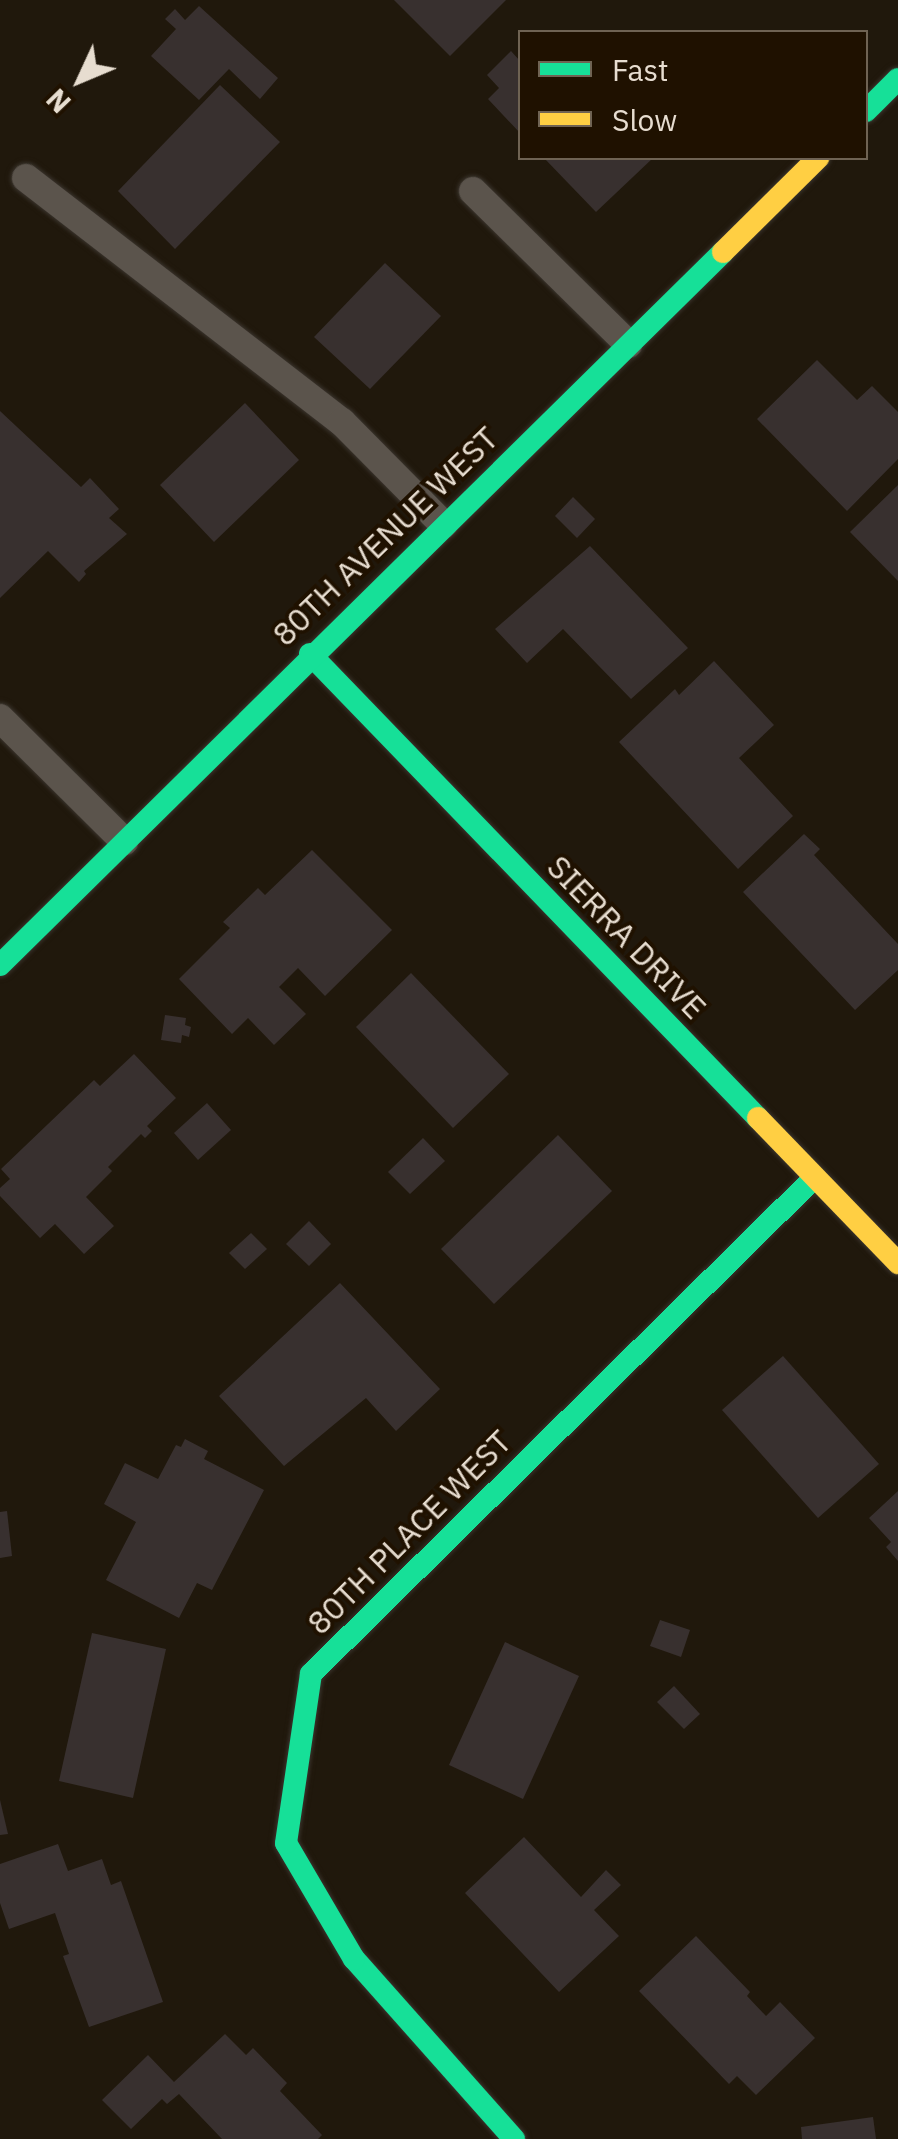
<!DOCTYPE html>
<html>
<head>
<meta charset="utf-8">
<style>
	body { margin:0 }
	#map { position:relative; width:898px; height:2139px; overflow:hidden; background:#20180c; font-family:"IBM Plex Sans",sans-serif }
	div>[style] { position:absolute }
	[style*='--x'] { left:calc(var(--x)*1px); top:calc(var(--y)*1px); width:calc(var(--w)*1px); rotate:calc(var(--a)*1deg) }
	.building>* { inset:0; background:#38302f }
	.roads { filter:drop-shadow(0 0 2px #3a342d) drop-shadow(0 0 2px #3a342d) }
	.lane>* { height:28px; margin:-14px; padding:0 14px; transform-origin:14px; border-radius:14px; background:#5b544c }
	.fast>* { height:22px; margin:-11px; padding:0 11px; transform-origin:11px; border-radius:11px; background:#16e098 }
	.slow>* { height:22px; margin:-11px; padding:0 11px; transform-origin:11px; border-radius:11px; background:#ffcf43 }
	span { translate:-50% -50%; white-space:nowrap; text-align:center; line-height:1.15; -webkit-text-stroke:8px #1f1100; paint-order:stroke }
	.street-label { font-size:32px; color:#e7ddd0 }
	.legend { position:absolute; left:518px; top:30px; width:350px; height:130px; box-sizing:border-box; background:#1f1100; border:2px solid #6f6353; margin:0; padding:12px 18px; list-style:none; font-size:30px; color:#e7ddd0 }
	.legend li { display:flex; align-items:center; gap:20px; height:50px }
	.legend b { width:50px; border:2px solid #6f6353 }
	.north { position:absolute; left:30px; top:30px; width:100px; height:100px; -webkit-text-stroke:8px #1f1100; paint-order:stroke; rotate:226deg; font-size:28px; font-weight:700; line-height:40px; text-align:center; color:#e7ddd0 }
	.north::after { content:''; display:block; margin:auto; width:35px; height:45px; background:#e7ddd0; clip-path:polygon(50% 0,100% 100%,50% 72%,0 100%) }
</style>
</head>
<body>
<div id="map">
	<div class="building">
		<div style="clip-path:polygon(394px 0,506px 0,450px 56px)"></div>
		<div style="clip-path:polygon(199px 6px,278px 78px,260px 99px,229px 69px,199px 100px,151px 56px,176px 29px,165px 19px,175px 9px,185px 20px)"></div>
		<div style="clip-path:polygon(511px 51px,520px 61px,520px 133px,488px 99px,499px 88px,487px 75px)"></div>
		<div style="clip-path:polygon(220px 85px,280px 142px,175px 249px,118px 191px)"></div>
		<div style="clip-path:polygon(544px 158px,653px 158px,596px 212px)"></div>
		<div style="clip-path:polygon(385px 263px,441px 316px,370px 389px,314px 337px)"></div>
		<div style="clip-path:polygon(817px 360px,857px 400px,872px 386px,898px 412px,898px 459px,847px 511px,757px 419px)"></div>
		<div style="clip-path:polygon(245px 403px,299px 460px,214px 542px,160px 485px)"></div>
		<div style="clip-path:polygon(0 411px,81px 487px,90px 478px,119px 509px,109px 518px,127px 534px,84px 571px,86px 574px,79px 582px,48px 551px,0 598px)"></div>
		<div style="clip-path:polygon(898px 485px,898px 581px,850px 532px)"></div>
		<div style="clip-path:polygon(573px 497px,595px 519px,577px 538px,555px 516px)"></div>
		<div style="clip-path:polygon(590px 546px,688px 648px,631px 699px,563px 629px,527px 663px,495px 629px)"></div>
		<div style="clip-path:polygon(714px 661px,774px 725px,739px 758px,793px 816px,738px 869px,619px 742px,675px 689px,679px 695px)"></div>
		<div style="clip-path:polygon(804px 834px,820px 849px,814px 855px,898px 944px,898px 970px,855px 1010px,743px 892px)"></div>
		<div style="clip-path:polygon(312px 850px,392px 930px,325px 996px,298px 968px,279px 987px,306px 1014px,274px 1045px,248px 1018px,232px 1034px,179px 979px,230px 928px,223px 922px,258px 888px,265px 895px)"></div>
		<div style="clip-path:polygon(411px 973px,509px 1074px,453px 1128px,356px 1027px)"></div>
		<div style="clip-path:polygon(165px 1015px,186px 1018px,185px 1025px,191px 1027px,189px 1037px,182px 1035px,181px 1043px,161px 1040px)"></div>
		<div style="clip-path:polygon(134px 1054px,176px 1098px,147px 1126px,152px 1131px,145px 1138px,141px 1134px,108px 1167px,112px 1171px,86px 1197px,114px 1226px,84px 1254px,55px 1224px,40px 1238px,0 1196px,0 1188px,10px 1179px,1px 1169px,94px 1080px,100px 1086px)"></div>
		<div style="clip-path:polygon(207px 1103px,231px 1130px,198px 1160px,174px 1133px)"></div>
		<div style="clip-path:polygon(558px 1135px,612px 1191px,494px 1304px,441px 1249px)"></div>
		<div style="clip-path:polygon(423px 1138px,445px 1161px,410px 1194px,388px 1172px)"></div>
		<div style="clip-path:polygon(309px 1221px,331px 1244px,309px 1266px,286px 1244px)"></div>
		<div style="clip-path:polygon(251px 1233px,267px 1249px,245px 1269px,229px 1253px)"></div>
		<div style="clip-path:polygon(340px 1283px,440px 1389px,396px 1431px,366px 1398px,284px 1466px,219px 1396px)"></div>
		<div style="clip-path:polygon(783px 1356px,879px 1464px,818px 1518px,722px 1410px)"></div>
		<div style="clip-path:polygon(185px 1439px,208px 1451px,204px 1459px,264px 1490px,212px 1590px,197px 1583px,179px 1618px,106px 1580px,136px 1522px,104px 1504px,125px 1463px,158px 1479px,176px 1445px,181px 1447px)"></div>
		<div style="clip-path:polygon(898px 1491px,898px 1561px,886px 1547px,891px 1542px,869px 1518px)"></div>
		<div style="clip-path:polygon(7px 1511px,12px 1556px,0 1558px,0 1512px)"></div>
		<div style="clip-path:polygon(660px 1620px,690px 1630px,681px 1657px,650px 1646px)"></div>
		<div style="clip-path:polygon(92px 1633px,166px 1649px,133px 1798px,59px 1781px)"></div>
		<div style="clip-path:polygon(505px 1642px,579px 1676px,523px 1799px,449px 1765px)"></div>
		<div style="clip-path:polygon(674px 1686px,700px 1714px,684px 1729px,657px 1702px)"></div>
		<div style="clip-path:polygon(0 1800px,8px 1834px,0 1835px)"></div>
		<div style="clip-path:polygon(524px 1837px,581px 1897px,606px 1870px,621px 1885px,594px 1910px,619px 1936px,559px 1992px,465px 1893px)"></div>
		<div style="clip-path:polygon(58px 1844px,68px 1871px,102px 1859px,111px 1885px,121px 1881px,163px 2002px,89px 2027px,63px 1956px,69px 1954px,55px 1913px,9px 1929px,0 1903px,0 1864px)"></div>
		<div style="clip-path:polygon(696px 1936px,750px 1992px,747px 1996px,766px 2016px,780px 2002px,815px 2038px,756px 2095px,737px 2076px,729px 2084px,639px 1991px)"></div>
		<div style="clip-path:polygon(225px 2034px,246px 2055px,253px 2048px,287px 2083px,280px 2091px,322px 2135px,318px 2139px,222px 2139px,179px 2094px,167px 2104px,162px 2099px,131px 2129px,102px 2100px,148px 2055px,174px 2082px)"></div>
		<div style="clip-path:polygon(873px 2117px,876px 2139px,802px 2139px,801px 2127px)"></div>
	</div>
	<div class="roads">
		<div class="lane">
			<div style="--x:26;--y:178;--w:399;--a:37.7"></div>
			<div style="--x:342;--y:422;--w:144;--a:45.3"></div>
			<div style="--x:473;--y:191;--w:218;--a:44.6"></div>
			<div style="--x:0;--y:718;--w:175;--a:44.8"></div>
		</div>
		<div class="fast">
			<div style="--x:866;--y:111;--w:45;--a:-45"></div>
			<div style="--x:310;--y:654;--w:645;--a:46.01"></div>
			<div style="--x:0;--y:965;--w:1015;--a:-44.6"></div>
			<div style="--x:514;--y:2139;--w:241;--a:-131.6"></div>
			<div style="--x:354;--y:1959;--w:134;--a:-120.4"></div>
			<div style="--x:286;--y:1843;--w:171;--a:-81.6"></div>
			<div style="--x:311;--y:1674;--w:706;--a:-44.6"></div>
		</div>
		<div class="slow">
			<div style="--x:723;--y:252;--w:134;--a:-44.7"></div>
			<div style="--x:758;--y:1118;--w:202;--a:46"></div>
		</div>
	</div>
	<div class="street-label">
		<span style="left:385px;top:536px;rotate:-44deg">80TH AVENUE WEST</span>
		<span style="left:627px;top:937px;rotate:46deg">SIERRA DRIVE</span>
		<span style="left:409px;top:1532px;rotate:-45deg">80TH PLACE WEST</span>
	</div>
	<ul class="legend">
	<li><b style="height:12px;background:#16e098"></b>Fast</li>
	<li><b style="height:12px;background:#ffcf43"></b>Slow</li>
	</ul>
	<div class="north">N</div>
</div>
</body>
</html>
